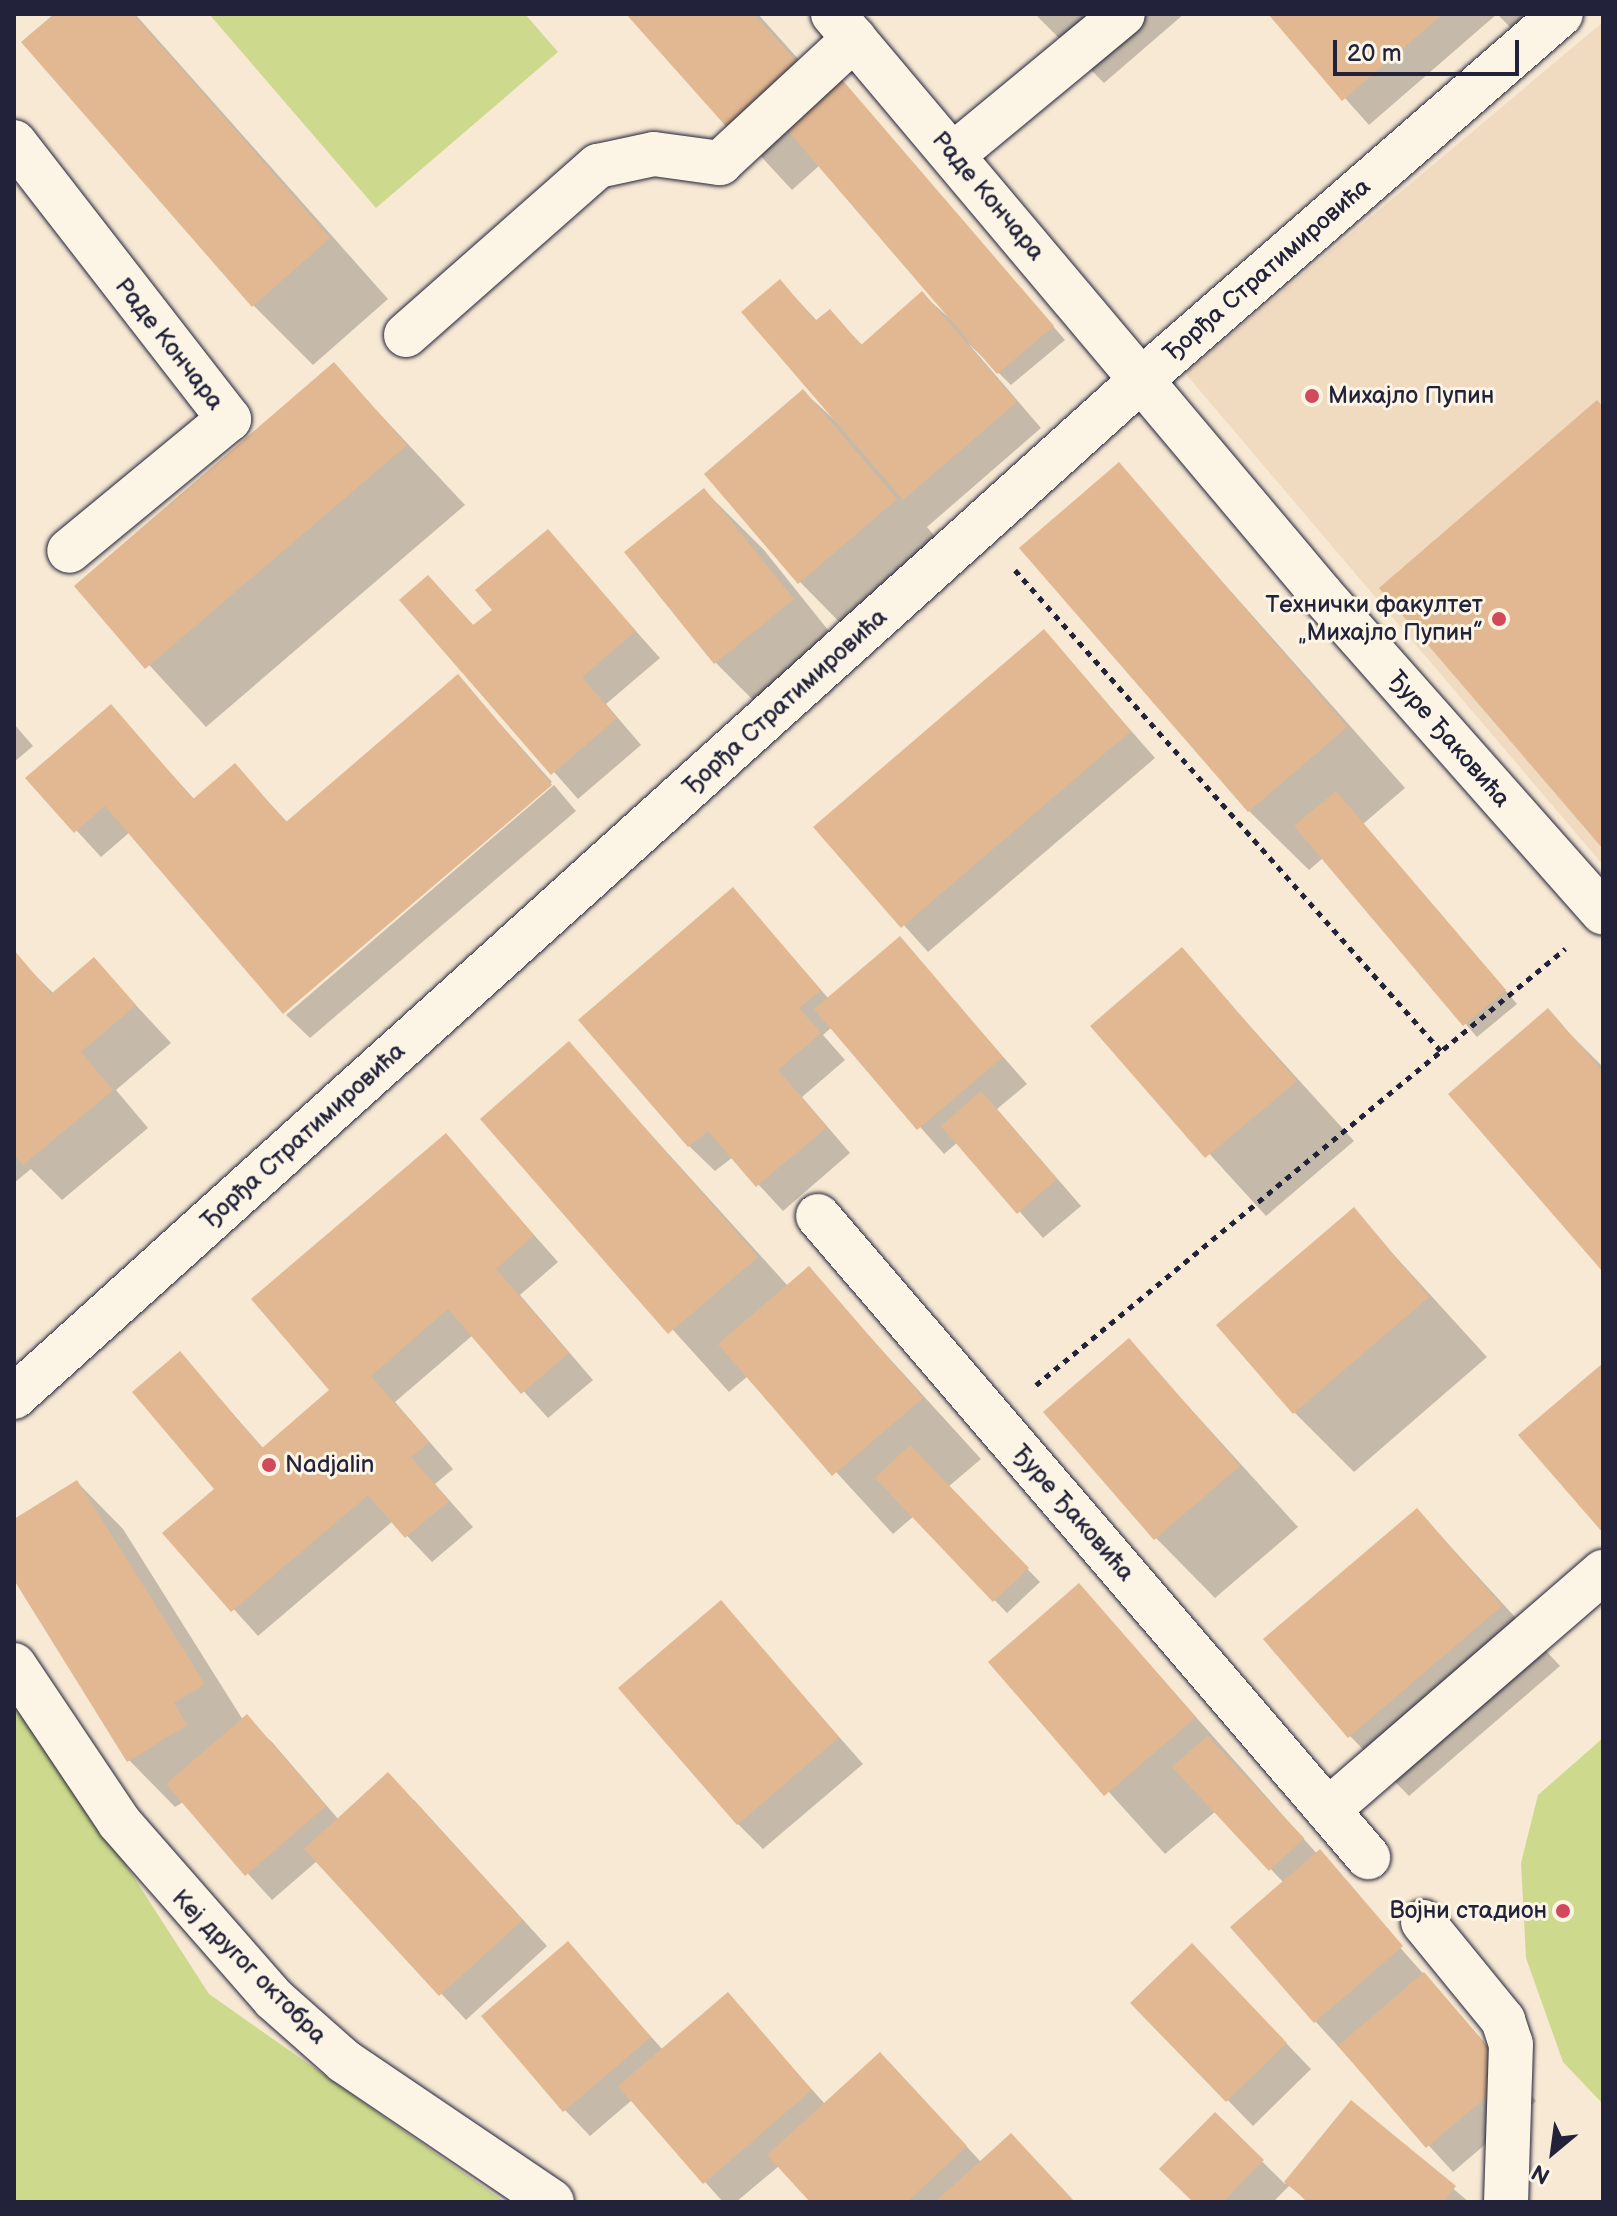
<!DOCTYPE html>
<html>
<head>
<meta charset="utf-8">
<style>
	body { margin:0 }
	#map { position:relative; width:1617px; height:2216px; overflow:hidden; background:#f7e9d4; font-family:"Balsamiq Sans",sans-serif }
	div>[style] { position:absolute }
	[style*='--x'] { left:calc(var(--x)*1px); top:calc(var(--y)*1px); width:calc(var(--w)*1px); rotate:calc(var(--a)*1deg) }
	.built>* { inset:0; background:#f0dac0 }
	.green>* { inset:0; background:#cdda8d }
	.shadow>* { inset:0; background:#0003 }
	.building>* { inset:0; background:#e1b891 }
	.path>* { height:5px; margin-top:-2.5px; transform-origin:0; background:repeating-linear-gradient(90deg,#22223b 0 6px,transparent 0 12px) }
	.roads { filter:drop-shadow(0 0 2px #22223b) drop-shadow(0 0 2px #22223b) }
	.minor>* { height:44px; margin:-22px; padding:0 22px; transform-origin:22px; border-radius:22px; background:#fcf5e5 }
	.dots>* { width:22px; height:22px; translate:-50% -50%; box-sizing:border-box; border:4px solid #fcf5e5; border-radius:50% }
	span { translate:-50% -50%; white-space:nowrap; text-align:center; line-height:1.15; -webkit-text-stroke:6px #fcf5e5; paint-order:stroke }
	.street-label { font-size:24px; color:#22223b }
	.poi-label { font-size:24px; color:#22223b }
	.left { translate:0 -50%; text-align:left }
	.right { translate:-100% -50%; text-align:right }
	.frame { position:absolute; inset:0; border:16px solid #22223b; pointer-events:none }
	.north { position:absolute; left:1513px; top:2112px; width:80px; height:80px; -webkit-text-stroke:6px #fcf5e5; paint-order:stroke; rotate:209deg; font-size:22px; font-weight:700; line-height:32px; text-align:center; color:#22223b }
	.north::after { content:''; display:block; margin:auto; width:28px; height:36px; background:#22223b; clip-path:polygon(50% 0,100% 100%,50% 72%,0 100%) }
	.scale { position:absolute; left:1333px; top:40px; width:186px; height:36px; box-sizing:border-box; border:4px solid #22223b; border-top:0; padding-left:10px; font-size:24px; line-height:28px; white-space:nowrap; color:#22223b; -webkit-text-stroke:6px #fcf5e5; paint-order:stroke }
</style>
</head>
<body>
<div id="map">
	<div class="built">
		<div style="clip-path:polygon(1603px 22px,1603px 865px,1185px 373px)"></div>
	</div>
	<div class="green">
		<div style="clip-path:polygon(209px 14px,525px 14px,558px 52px,376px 208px)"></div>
		<div style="clip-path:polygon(14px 1691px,209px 1994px,505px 2202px,14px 2202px)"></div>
		<div style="clip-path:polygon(1603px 1738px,1603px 2104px,1563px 2062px,1526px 1958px,1521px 1863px,1538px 1795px)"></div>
	</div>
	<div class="shadow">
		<div style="clip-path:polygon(57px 14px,135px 14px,388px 299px,313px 365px,254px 306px)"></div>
		<div style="clip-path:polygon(629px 14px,758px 14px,826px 90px,851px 91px,1065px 340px,1011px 385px,967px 342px,1041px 428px,927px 527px,955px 560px,859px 642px,800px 582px,803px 391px,841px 426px,780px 281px,818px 322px,829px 311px,863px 346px,922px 294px,955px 323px,820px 165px,792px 190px)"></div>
		<div style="clip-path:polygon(1035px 14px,1184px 14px,1104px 83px)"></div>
		<div style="clip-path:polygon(1270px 14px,1573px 14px,1532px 49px,1497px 14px,1369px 125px)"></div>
		<div style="clip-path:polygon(334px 365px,465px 505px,206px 727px,77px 586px)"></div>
		<div style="clip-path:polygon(1119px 465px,1405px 788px,1363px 824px,1517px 1004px,1477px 1037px,1323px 858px,1309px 870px,1249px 811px)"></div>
		<div style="clip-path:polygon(704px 490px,764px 550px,852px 660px,775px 722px,715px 662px)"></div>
		<div style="clip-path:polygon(547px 532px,660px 658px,606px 704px,641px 745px,578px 799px,402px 600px,428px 577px,475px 627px,495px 610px)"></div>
		<div style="clip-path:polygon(1044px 632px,1155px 758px,928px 952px,816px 827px)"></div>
		<div style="clip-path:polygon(458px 677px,552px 782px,284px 1012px,130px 832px,101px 857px,28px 778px,111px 707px,195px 800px,235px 766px,288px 823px)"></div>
		<div style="clip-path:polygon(14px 724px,33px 746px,14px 762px)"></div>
		<div style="clip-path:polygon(554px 785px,576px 811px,310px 1038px,286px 1015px)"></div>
		<div style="clip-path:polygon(733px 890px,829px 999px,900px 939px,1027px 1084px,997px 1109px,1081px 1206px,1043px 1238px,958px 1142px,944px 1154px,832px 1027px,823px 1035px,845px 1060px,802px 1097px,850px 1153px,783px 1211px,733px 1157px,715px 1171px,689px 1146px)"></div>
		<div style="clip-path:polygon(1181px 950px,1354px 1141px,1266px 1216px,1093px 1026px)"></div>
		<div style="clip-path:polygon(14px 954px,54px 994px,94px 960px,171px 1043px,116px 1090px,148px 1128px,62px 1200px,31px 1169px,14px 1183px)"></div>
		<div style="clip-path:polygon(1547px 1011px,1603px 1067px,1603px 1269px)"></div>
		<div style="clip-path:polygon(569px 1044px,788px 1286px,808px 1269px,981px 1459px,948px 1487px,1040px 1582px,1007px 1613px,914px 1516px,893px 1534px,748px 1376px,729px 1392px,483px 1119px)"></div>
		<div style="clip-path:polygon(446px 1136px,558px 1262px,520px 1295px,593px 1380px,548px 1418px,473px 1335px,395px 1402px,453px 1469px,435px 1484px,473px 1527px,432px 1562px,393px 1521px,258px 1636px,165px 1533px,217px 1489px,180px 1354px,264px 1449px,332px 1390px)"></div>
		<div style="clip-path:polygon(1353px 1210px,1487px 1357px,1354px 1472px,1294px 1412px)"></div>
		<div style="clip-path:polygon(1129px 1341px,1298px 1527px,1215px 1598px,1156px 1538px)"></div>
		<div style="clip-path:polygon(77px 1482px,123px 1529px,243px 1720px,272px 1742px,339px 1820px,414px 1800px,547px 1946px,466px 2020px,317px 1861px,272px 1900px,183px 1802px,175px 1807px,129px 1760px,14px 1577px,14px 1522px)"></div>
		<div style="clip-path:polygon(1417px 1510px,1560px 1666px,1409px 1796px,1350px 1736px)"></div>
		<div style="clip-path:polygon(1079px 1585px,1536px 2101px,1453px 2172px,1315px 2021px,1284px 1883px,1216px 1811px,1165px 1854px,991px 1662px)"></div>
		<div style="clip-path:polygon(721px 1603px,863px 1764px,763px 1849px,738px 1824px)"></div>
		<div style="clip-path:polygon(568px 1944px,663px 2050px,727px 1995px,825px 2104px,905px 2080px,981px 2162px,1074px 2202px,812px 2202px,779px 2166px,736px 2202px,723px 2202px,632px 2100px,590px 2136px,565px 2110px)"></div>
		<div style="clip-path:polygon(1217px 1971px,1311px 2069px,1253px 2126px,1133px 2003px)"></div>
		<div style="clip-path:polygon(1351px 2103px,1469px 2202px,1307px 2202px,1290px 2185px,1273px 2202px,1195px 2202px,1215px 2115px,1285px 2184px)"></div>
	</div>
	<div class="building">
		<div style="clip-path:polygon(54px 14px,133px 14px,330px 238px,252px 307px,21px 42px)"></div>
		<div style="clip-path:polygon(626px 14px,754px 14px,802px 68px,731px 132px)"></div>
		<div style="clip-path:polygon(1268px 14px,1443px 14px,1342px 101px)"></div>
		<div style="clip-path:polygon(839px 76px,1054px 326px,997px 374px,782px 124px)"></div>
		<div style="clip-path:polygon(780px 279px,815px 321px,830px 309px,861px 345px,922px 291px,1017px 402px,903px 500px,741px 312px)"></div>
		<div style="clip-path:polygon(334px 362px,407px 445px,145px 669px,74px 586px)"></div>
		<div style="clip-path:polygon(803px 389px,897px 499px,798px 584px,704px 474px)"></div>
		<div style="clip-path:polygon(1597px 400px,1603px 407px,1603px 849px,1379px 588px)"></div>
		<div style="clip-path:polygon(1119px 462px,1347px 727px,1248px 812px,1019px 548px)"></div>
		<div style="clip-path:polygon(704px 488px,794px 599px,714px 664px,624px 552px)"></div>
		<div style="clip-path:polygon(548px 529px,636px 631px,582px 677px,617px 718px,551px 775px,399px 600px,428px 575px,473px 625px,492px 610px,475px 590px)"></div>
		<div style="clip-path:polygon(1044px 629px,1131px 731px,901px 928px,813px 827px)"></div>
		<div style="clip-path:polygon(458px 674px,552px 785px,283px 1014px,105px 806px,74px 833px,25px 778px,111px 704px,193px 799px,235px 763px,286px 822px)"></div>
		<div style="clip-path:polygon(1336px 791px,1506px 990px,1463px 1026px,1294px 826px)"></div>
		<div style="clip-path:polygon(733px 887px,821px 990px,799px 1008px,821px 1033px,778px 1070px,827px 1127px,756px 1187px,708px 1131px,688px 1147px,578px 1020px)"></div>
		<div style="clip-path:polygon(900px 936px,1003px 1057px,917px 1130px,814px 1009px)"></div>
		<div style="clip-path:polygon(1182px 947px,1297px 1081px,1205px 1158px,1090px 1026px)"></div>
		<div style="clip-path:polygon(14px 950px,51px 994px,94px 957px,136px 1005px,81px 1052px,113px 1090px,23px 1165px,14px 1154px)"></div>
		<div style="clip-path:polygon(1548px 1008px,1603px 1072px,1603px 1272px,1448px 1094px)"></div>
		<div style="clip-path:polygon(569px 1041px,758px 1257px,668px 1334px,480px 1119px)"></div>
		<div style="clip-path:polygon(981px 1091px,1057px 1179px,1017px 1214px,941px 1126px)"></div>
		<div style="clip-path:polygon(446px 1133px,534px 1235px,496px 1269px,569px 1353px,521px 1394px,448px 1309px,371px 1376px,429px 1442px,411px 1457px,449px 1501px,405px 1538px,368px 1495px,231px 1612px,162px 1533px,214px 1489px,132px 1392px,180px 1351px,262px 1448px,329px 1390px,251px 1299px)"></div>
		<div style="clip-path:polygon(1354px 1207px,1429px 1297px,1293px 1414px,1216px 1325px)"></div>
		<div style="clip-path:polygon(809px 1266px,923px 1398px,832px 1476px,718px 1344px)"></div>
		<div style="clip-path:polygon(1129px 1338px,1240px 1466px,1154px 1540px,1043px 1412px)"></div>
		<div style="clip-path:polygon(1603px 1363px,1603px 1533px,1518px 1435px)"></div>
		<div style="clip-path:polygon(910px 1445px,1029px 1568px,993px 1602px,875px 1478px)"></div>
		<div style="clip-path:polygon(77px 1480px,205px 1684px,174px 1703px,187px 1725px,127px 1762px,14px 1580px,14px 1519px)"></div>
		<div style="clip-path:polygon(1417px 1508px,1502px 1606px,1348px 1738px,1263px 1639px)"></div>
		<div style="clip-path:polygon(1079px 1583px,1196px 1717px,1104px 1796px,988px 1662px)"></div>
		<div style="clip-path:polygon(721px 1600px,839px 1737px,737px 1825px,618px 1688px)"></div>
		<div style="clip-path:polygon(247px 1714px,326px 1806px,245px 1876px,166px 1784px)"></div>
		<div style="clip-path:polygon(1207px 1736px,1304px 1838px,1269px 1871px,1172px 1767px)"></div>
		<div style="clip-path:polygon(388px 1772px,523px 1920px,439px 1996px,304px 1849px)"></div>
		<div style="clip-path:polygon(1320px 1849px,1403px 1946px,1314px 2023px,1230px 1927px)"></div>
		<div style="clip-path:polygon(568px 1941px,651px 2037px,563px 2112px,481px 2016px)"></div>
		<div style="clip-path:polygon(1192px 1943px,1287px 2043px,1226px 2102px,1130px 2003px)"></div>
		<div style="clip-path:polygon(1424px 1972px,1512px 2075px,1426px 2148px,1338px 2046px)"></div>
		<div style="clip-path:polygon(728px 1992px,812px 2090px,703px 2184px,618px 2086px)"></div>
		<div style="clip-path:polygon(880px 2052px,967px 2146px,907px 2202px,810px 2202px,767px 2155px)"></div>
		<div style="clip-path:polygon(1351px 2100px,1456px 2186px,1443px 2202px,1309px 2202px,1284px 2182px)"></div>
		<div style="clip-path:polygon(1215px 2112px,1264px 2160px,1223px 2202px,1193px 2202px,1159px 2169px)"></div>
		<div style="clip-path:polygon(1011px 2133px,1075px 2202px,935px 2202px)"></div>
	</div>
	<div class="path">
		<div style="--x:1015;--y:570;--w:643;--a:48.47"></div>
		<div style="--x:1036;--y:1385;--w:686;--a:-39.5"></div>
	</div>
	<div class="roads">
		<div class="minor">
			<div style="--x:833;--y:14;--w:759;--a:49.91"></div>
			<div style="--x:1322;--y:595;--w:424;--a:48.5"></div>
			<div style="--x:14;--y:142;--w:351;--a:52.2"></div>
			<div style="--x:229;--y:419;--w:207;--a:140.5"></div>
			<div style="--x:954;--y:154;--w:219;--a:-39.6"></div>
			<div style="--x:406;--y:335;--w:256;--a:-41.4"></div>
			<div style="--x:598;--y:166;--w:57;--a:-12.1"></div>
			<div style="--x:654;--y:154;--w:67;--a:7.8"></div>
			<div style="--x:720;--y:163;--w:183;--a:-42.8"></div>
			<div style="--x:818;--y:1216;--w:845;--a:49.37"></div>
			<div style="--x:14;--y:1397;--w:1518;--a:-42.06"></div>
			<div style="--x:1141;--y:380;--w:557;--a:-41.07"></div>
			<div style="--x:14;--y:1665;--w:189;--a:56.2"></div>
			<div style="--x:119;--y:1822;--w:235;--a:48.8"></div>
			<div style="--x:274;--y:1999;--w:94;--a:41.5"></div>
			<div style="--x:344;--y:2061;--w:251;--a:34.1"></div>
			<div style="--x:1328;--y:1810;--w:364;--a:-40.9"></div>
			<div style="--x:1423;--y:1922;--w:127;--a:50.8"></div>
			<div style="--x:1503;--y:2020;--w:25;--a:72"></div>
			<div style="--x:1511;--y:2044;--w:158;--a:91.8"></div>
		</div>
	</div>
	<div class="dots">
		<div style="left:1312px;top:396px;background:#d1495b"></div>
		<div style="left:1499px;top:619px;background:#d1495b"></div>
		<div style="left:269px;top:1465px;background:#d1495b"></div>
		<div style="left:1563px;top:1911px;background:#d1495b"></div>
	</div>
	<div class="street-label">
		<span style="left:988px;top:196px;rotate:50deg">Раде Кончара</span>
		<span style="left:1267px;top:270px;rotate:-41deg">Ђорђа Стратимировића</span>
		<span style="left:169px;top:344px;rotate:52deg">Раде Кончара</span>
		<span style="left:785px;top:702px;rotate:-42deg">Ђорђа Стратимировића</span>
		<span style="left:1449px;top:739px;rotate:49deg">Ђуре Ђаковића</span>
		<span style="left:303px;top:1136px;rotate:-42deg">Ђорђа Стратимировића</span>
		<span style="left:1073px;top:1513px;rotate:49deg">Ђуре Ђаковића</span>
		<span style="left:249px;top:1967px;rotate:45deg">Кеј другог октобра</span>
	</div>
	<div class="poi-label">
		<span class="left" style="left:1328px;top:396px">Михајло Пупин</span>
		<span class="right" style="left:1483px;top:619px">Технички факултет<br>„Михајло Пупин”</span>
		<span class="left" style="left:285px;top:1465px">Nadjalin</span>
		<span class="right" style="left:1547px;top:1911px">Војни стадион</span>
	</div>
	<div class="frame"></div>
	<div class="north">N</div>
	<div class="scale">20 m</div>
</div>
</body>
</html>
